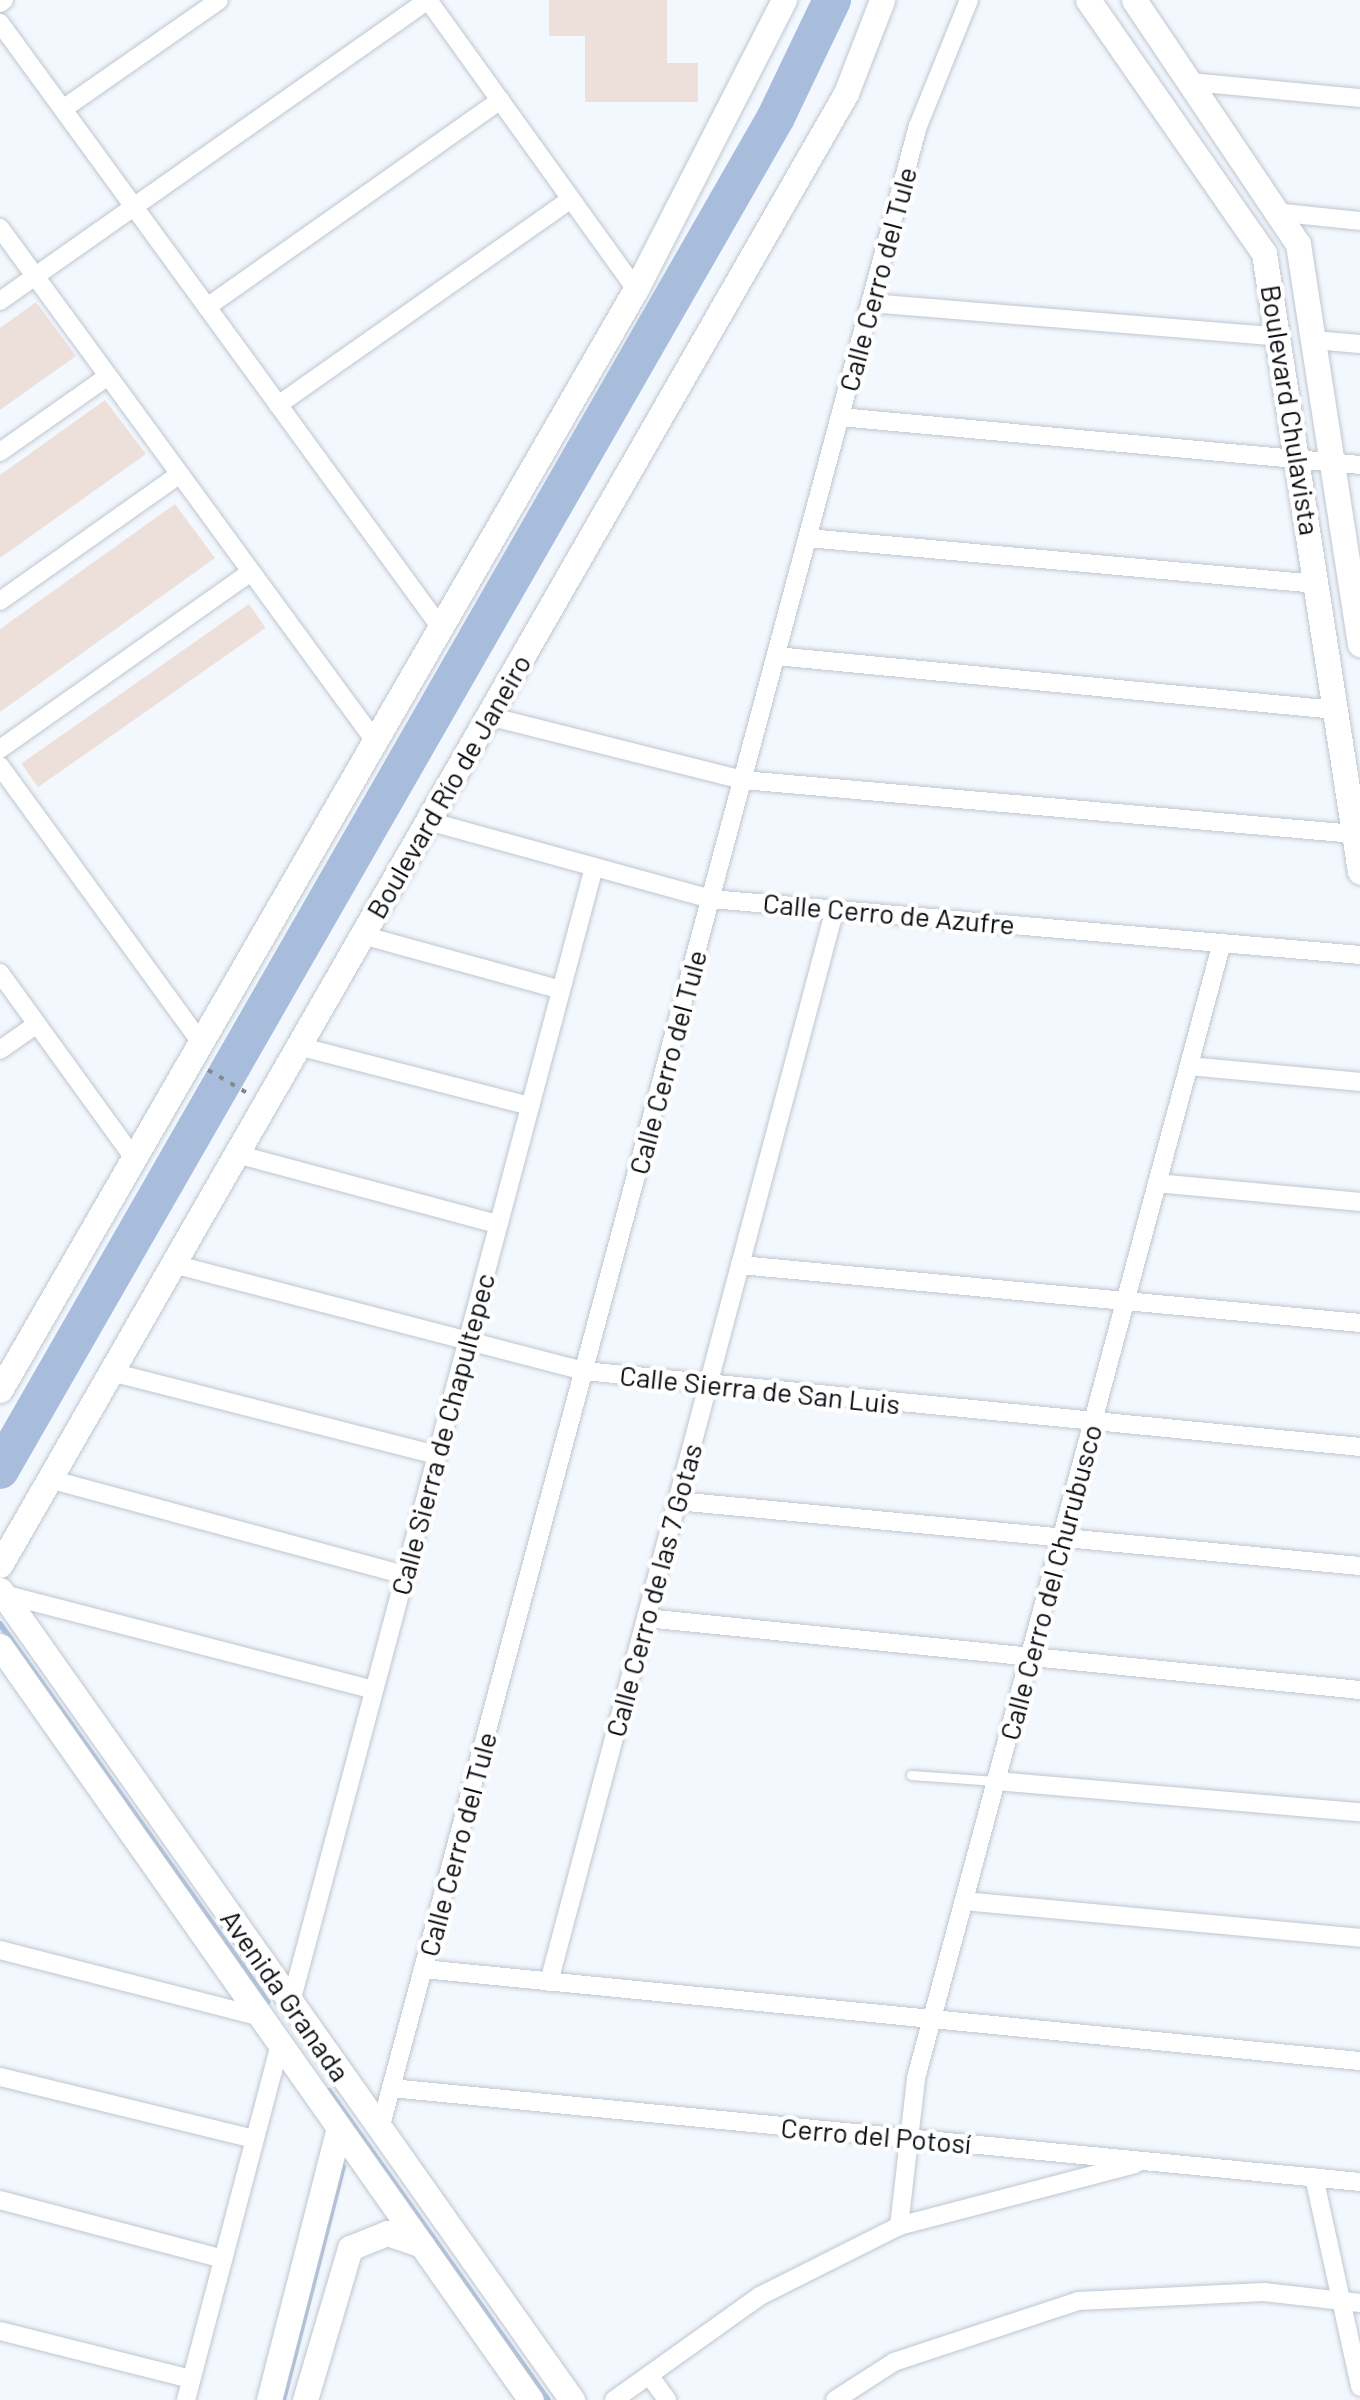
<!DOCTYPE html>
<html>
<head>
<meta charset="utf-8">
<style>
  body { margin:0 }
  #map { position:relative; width:1360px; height:2400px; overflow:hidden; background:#f3f8fe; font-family:Barlow,sans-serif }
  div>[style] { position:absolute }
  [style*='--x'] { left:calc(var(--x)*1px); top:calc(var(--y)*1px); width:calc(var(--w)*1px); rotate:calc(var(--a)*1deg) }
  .stream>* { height:6px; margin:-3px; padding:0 3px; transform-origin:3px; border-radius:3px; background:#a8bddc }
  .river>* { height:38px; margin:-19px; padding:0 19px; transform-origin:19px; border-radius:19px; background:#a8bddc }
  .building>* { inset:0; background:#ede0db; transform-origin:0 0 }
  .path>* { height:4px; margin-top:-2px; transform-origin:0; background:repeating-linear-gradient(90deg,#85898e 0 5px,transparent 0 13px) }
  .roads { filter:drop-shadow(0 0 2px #bfc6d0) drop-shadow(0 0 2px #bfc6d0) }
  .lane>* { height:9px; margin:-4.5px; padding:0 4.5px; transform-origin:4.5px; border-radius:4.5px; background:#fff }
  .street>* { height:18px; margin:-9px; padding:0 9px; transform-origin:9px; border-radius:9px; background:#fff }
  .secondary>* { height:25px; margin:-12.5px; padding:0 12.5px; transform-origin:12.5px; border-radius:12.5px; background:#fff }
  span { translate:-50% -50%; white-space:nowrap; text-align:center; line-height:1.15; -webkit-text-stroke:9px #fff; paint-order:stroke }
  .street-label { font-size:28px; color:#0a0c10 }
</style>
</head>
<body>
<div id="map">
  <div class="stream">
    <div style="--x:0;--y:1624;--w:463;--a:54.7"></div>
    <div style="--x:329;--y:2091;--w:379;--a:54.7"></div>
    <div style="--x:283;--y:2400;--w:241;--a:-75.6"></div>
  </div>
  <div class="river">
    <div style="--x:0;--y:1470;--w:1560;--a:-60.16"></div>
    <div style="--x:776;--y:117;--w:130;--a:-64.4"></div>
  </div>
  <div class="building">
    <div style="clip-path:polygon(549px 0,667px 0,667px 63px,698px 63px,698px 102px,585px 102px,585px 36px,549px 36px)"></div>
    <div style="clip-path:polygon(36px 302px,76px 356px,0 410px,0 328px)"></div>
    <div style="clip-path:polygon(105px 400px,146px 454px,0 558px,0 475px)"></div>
    <div style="clip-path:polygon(175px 504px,215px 558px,0 712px,0 629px)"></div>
    <div style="left:249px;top:604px;width:29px;height:278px;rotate:55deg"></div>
  </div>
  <div class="path">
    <div style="--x:208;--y:1070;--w:45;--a:30.5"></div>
  </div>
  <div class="roads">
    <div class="lane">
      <div style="--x:911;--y:1775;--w:85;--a:4"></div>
    </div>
    <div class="street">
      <div style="--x:0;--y:3;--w:5;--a:-37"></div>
      <div style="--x:0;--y:23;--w:749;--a:53.91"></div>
      <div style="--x:1191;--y:82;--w:170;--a:5.4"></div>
      <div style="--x:63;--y:109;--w:190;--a:-34.9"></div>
      <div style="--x:1283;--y:213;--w:77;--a:5.9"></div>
      <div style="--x:0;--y:228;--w:635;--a:53.83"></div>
      <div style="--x:0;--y:301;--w:523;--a:-35.12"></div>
      <div style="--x:428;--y:0;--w:356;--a:54.3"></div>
      <div style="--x:870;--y:303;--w:411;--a:4.7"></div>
      <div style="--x:207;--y:307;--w:359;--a:-35.2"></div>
      <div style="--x:1314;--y:340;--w:46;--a:5"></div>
      <div style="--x:278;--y:405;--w:358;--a:-35.1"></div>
      <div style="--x:840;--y:417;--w:522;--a:5.27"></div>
      <div style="--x:0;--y:452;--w:132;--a:-35.1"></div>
      <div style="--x:808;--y:538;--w:511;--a:5.16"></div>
      <div style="--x:0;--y:601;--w:220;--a:-35.2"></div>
      <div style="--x:776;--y:656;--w:563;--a:5.51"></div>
      <div style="--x:488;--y:716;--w:263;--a:14.1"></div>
      <div style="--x:743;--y:780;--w:613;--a:5.05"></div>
      <div style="--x:0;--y:749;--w:307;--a:-35.2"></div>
      <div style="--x:0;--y:766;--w:342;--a:54"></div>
      <div style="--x:428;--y:821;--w:294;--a:15.4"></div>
      <div style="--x:711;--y:899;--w:651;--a:4.93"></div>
      <div style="--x:362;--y:935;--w:206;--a:15.4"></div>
      <div style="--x:0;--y:973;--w:228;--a:54.1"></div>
      <div style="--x:298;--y:1046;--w:240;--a:14.5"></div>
      <div style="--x:0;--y:1050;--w:45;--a:-35.1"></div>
      <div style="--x:1189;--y:1066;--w:172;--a:5.3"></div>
      <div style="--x:236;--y:1154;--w:271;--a:15"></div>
      <div style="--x:1157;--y:1183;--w:204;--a:5.3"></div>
      <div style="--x:173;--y:1264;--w:425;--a:14.6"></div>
      <div style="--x:584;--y:1371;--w:780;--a:5.59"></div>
      <div style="--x:740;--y:1265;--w:623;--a:5.34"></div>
      <div style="--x:111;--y:1372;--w:336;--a:14.3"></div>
      <div style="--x:49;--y:1479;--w:369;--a:15.1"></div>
      <div style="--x:677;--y:1501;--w:686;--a:5.44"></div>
      <div style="--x:3;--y:1594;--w:383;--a:14.5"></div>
      <div style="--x:646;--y:1618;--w:718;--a:5.76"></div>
      <div style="--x:996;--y:1781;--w:365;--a:4.9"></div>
      <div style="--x:964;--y:1901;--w:398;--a:5.3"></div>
      <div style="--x:0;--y:1950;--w:269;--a:14.4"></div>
      <div style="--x:423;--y:1969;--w:942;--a:5.61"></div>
      <div style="--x:549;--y:1982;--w:1110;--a:-75.08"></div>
      <div style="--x:291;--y:2002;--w:1175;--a:-75.05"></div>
      <div style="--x:0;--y:2077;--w:262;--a:13.7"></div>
      <div style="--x:391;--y:2088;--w:974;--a:5.54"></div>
      <div style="--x:380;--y:2129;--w:2074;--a:-74.97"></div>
      <div style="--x:918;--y:126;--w:136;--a:-68"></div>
      <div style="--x:1314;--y:2177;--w:215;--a:77.6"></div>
      <div style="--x:0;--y:2200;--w:231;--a:14.8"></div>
      <div style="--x:899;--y:2226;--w:149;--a:-83.4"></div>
      <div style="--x:916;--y:2078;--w:1176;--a:-74.92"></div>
      <div style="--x:0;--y:2331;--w:197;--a:14.1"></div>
      <div style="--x:649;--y:2375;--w:31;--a:54"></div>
      <div style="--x:186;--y:2400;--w:368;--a:-75.2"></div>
      <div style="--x:614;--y:2400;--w:179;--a:-35.5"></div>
      <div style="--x:760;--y:2296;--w:156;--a:-26.7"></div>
      <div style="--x:899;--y:2226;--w:244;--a:-14.7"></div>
      <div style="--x:835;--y:2400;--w:70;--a:-32.8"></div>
      <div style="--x:894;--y:2362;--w:194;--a:-18.3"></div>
      <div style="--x:1078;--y:2301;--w:186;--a:-2.8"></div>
      <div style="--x:1264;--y:2292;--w:97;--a:6.5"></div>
    </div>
    <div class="secondary">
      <div style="--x:1088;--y:0;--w:308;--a:55.2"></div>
      <div style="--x:1264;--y:253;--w:626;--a:81.18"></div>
      <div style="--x:1134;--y:0;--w:294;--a:56.1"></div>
      <div style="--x:1298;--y:244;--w:405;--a:81.2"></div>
      <div style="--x:0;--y:1390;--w:1271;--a:-59.99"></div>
      <div style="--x:636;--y:289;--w:325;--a:-62.9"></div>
      <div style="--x:0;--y:1565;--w:1698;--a:-60.11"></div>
      <div style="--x:846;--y:93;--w:100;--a:-68.8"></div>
      <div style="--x:0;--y:1590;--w:992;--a:54.77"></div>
      <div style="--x:0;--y:1646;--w:922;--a:54.85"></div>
      <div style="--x:269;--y:2400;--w:281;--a:-75.6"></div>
      <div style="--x:305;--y:2400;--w:159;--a:-73.5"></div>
      <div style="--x:350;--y:2248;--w:40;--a:-22"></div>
      <div style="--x:387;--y:2233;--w:37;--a:19"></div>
    </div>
  </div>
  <div class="street-label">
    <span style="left:877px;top:279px;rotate:-75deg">Calle Cerro del Tule</span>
    <span style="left:1291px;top:410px;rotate:81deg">Boulevard Chulavista</span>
    <span style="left:448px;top:786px;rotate:-60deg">Boulevard Río de Janeiro</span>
    <span style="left:889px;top:913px;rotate:5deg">Calle Cerro de Azufre</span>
    <span style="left:667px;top:1062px;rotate:-75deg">Calle Cerro del Tule</span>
    <span style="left:760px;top:1389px;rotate:6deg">Calle Sierra de San Luis</span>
    <span style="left:442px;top:1434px;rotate:-75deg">Calle Sierra de Chapultepec</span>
    <span style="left:1050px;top:1582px;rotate:-75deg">Calle Cerro del Churubusco</span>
    <span style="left:653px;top:1590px;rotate:-75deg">Calle Cerro de las 7 Gotas</span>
    <span style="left:457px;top:1844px;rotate:-75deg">Calle Cerro del Tule</span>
    <span style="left:286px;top:1995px;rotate:55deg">Avenida Granada</span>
    <span style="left:876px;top:2135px;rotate:5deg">Cerro del Potosí</span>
  </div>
</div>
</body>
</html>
